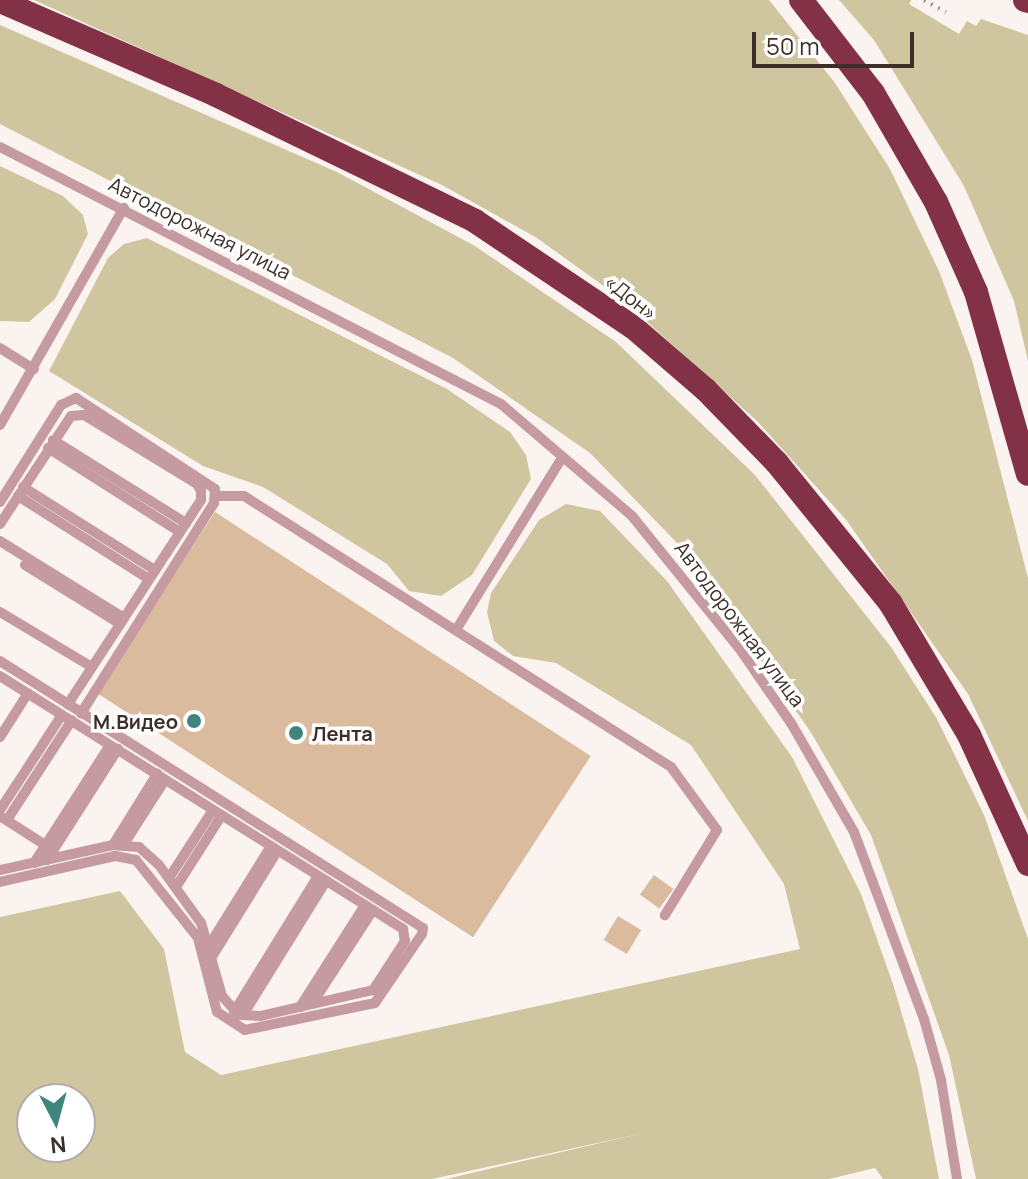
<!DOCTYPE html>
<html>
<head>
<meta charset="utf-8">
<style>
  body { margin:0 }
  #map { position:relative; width:1028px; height:1179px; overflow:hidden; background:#fbf3f0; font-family:Manrope,sans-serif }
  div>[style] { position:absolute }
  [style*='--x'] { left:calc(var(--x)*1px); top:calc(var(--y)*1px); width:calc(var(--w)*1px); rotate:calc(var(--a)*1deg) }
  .green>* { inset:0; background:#cfc69f }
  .building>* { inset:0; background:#dabb9d; transform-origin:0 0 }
  .path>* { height:4px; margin-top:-2px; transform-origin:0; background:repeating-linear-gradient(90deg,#998d89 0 2px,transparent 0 8px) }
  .lane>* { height:10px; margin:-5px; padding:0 5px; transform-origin:5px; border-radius:5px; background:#c59ba1 }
  .highway>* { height:24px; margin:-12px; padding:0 12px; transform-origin:12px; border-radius:12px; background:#833146 }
  .dots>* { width:22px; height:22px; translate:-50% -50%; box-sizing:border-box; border:4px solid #fff; border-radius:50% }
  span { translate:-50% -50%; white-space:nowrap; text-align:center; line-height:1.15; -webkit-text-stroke:7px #fff; paint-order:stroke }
  .street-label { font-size:20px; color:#3d2e29 }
  .poi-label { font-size:20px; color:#3d2e29; font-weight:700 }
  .right { translate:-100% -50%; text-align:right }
  .left { translate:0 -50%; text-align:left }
  .north { position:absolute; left:16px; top:1083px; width:80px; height:80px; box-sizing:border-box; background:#fff; border:2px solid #b1aba9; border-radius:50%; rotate:174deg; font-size:22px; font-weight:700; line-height:32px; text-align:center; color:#3d2e29 }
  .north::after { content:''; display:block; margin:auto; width:28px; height:36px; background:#3f857c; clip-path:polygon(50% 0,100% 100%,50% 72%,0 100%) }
  .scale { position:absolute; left:752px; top:32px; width:162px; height:36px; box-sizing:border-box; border:4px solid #3d2e29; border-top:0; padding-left:10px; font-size:24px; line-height:28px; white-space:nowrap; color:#3d2e29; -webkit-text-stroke:6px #fff; paint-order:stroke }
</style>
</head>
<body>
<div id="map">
  <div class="green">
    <div style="clip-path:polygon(34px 0,769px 0,835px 83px,890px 169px,939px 271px,972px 360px,1028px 578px,1028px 821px,968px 694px,847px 521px,758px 422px,623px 300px,537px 238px,442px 185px)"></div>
    <div style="clip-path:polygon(839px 0,911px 0,909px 4px,959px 34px,967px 21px,976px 26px,981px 19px,1028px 35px,1028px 361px,1014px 301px,964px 186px,874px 40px)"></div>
    <div style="clip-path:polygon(0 25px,337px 172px,475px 246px,616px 342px,755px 475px,891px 647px,937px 719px,984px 815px,1028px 939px,1028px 1179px,976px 1179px,949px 1055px,871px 835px,810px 731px,681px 547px,590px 453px,453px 358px,0 124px)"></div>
    <div style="clip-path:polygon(0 166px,63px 196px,83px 215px,88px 234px,55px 299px,29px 322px,0 321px)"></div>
    <div style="clip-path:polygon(147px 238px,447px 389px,510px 432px,526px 455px,531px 479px,472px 575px,441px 596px,409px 591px,387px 564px,263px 487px,203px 466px,49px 371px,108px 258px,124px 244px)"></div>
    <div style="clip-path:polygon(evenodd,566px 504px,600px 511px,667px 581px,792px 757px,861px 894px,893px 984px,918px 1069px,939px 1179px,883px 1179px,875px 1168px,829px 1179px,446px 1179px,643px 1133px,432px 1179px,0 1179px,0 917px,120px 891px,164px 949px,185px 1052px,221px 1075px,800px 949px,784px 884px,691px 745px,556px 663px,513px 656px,494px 641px,487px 612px,491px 593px,539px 520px,566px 504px,32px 1099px,80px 1099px,80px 1147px,32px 1147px,32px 1099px)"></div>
  </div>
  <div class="building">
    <div style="left:215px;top:512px;width:448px;height:216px;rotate:33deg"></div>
    <div style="left:654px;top:875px;width:24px;height:24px;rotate:36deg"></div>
    <div style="left:618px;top:916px;width:27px;height:28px;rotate:31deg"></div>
  </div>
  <div class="path">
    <div style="--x:924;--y:0;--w:25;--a:29"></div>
  </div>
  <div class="lane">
    <div style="--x:0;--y:147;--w:563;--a:27.16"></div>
    <div style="--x:501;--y:404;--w:172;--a:40.5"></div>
    <div style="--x:632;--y:516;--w:170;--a:51"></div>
    <div style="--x:739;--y:648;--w:91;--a:55.3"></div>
    <div style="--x:791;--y:723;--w:126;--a:60"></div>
    <div style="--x:854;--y:832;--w:200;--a:69.5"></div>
    <div style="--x:924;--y:1019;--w:63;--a:74.4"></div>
    <div style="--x:941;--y:1080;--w:100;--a:80.8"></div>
    <div style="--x:0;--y:348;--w:40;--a:32"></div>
    <div style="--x:0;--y:425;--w:250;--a:-60.3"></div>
    <div style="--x:53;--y:440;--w:157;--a:32"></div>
    <div style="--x:48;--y:448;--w:156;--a:32.5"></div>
    <div style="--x:23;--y:487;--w:156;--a:32.2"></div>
    <div style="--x:18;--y:496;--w:155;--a:32.4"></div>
    <div style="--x:216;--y:496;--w:28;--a:0"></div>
    <div style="--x:244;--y:496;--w:506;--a:32.4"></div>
    <div style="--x:671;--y:767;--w:78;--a:53.9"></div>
    <div style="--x:717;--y:830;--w:100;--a:121.5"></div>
    <div style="--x:0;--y:502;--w:115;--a:-57.8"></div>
    <div style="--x:61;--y:405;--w:17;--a:-25"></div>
    <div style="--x:76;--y:398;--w:166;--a:33.2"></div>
    <div style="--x:215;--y:489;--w:14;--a:94"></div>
    <div style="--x:214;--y:503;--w:249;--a:122.3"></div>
    <div style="--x:0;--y:524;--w:129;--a:-56.7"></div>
    <div style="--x:71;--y:416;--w:13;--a:-4"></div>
    <div style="--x:84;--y:415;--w:132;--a:31.4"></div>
    <div style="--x:197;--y:484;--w:8;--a:60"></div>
    <div style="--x:201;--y:491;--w:9;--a:90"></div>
    <div style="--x:201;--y:500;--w:244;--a:123.1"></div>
    <div style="--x:0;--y:541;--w:146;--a:31.8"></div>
    <div style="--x:25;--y:565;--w:112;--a:31.8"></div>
    <div style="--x:0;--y:612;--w:107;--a:30.9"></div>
    <div style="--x:456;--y:630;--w:201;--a:-58.4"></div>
    <div style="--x:0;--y:661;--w:500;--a:32.26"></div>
    <div style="--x:423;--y:928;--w:6;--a:99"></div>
    <div style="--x:422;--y:934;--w:83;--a:124.3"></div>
    <div style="--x:375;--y:1003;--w:133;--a:168.3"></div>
    <div style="--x:245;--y:1030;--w:33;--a:-147"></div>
    <div style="--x:217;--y:1012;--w:76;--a:-104.4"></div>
    <div style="--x:198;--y:938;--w:100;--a:-128.5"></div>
    <div style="--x:136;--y:860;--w:21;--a:-169"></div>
    <div style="--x:115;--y:856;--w:118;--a:167.3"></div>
    <div style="--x:0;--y:676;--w:476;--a:32.1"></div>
    <div style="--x:403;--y:929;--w:12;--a:81"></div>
    <div style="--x:405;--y:941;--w:59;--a:123.1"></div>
    <div style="--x:373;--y:990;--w:116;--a:167"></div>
    <div style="--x:260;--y:1016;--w:21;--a:-177"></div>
    <div style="--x:239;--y:1015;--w:25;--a:-132"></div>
    <div style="--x:222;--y:996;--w:76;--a:-106"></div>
    <div style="--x:201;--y:923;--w:72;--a:-125.9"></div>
    <div style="--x:159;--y:865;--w:27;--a:-138"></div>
    <div style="--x:139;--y:847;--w:26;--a:-176"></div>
    <div style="--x:113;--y:845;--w:116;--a:167.5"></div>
    <div style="--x:0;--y:737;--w:52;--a:-57.5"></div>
    <div style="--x:0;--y:810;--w:113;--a:-56.9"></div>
    <div style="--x:3;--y:818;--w:50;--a:32.7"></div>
    <div style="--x:7;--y:820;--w:119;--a:-57"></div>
    <div style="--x:124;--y:844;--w:76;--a:-57.4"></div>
    <div style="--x:113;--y:845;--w:84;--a:-58.2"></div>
    <div style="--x:47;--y:860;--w:132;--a:-57.4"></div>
    <div style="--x:34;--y:863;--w:140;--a:-57.2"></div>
    <div style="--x:169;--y:878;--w:81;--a:-57.1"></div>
    <div style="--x:176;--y:887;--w:85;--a:-57.4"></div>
    <div style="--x:210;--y:944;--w:115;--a:-58.1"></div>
    <div style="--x:213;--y:955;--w:123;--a:-58.2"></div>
    <div style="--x:312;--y:1004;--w:112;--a:-57"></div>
    <div style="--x:300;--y:1007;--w:121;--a:-57.5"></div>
    <div style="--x:234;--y:1012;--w:160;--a:-58.3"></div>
    <div style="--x:243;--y:1015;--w:158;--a:-58.2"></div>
  </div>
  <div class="highway">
    <div style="--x:801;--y:0;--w:118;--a:52.3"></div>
    <div style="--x:873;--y:93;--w:126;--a:60"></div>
    <div style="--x:936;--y:202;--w:98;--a:66"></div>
    <div style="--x:976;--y:292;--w:189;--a:74.1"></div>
    <div style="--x:1025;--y:0;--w:3;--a:18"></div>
    <div style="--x:0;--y:1;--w:236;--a:23.5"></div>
    <div style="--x:216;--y:95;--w:288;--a:25.9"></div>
    <div style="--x:475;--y:221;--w:190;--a:33.9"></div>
    <div style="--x:633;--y:327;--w:96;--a:40.8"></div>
    <div style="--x:706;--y:390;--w:102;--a:45.8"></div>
    <div style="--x:777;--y:463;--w:181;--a:51"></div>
    <div style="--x:891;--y:604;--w:152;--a:59.2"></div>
    <div style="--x:969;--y:735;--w:142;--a:65.4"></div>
  </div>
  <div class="dots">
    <div style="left:194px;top:721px;background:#3f857c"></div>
    <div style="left:296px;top:733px;background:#3f857c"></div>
  </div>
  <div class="street-label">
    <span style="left:200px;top:228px;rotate:27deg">Автодорожная улица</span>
    <span style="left:631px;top:297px;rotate:38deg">«Дон»</span>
    <span style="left:740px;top:624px;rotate:53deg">Автодорожная улица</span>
  </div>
  <div class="poi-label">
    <span class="right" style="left:178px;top:721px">М.Видео</span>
    <span class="left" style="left:312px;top:733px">Лента</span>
  </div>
  <div class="north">N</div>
  <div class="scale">50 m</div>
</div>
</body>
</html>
